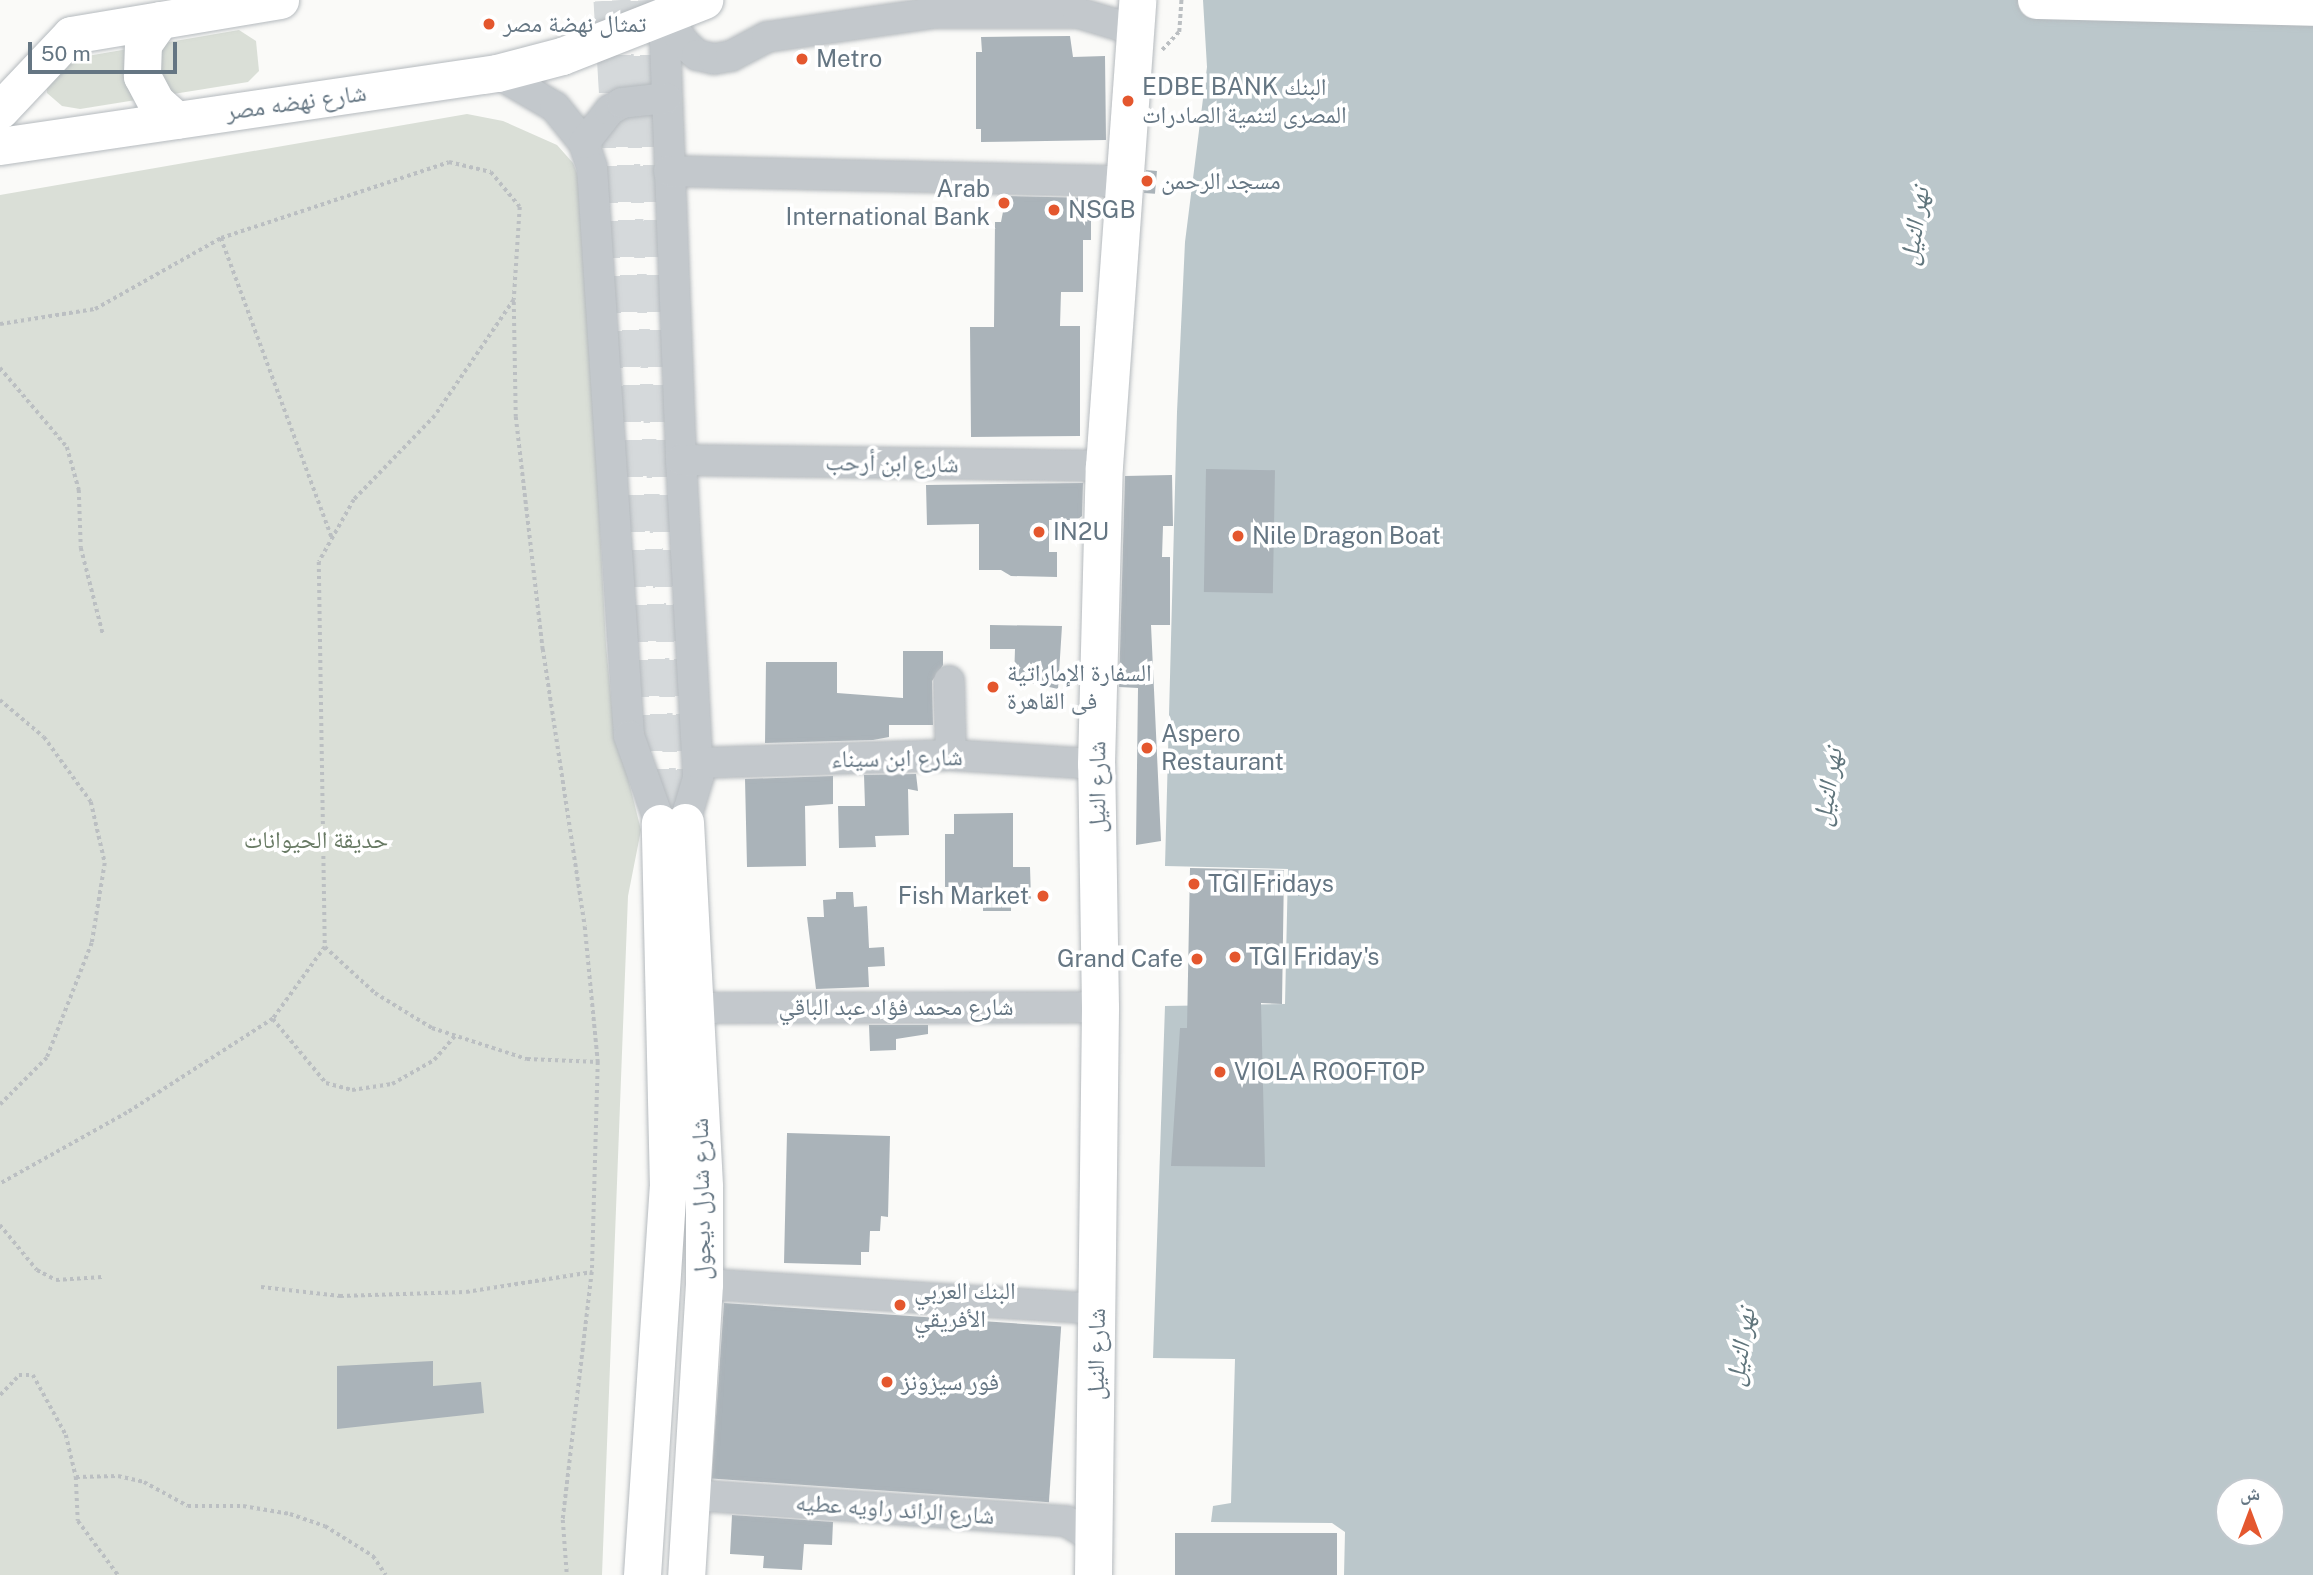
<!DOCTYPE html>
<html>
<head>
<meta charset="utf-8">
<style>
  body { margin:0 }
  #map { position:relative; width:2313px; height:1575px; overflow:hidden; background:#fafaf8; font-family:"Public Sans","Noto Naskh Arabic",sans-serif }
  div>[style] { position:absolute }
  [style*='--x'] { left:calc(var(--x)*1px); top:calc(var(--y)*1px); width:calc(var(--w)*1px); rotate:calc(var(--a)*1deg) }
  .green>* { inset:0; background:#dadfd7 }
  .water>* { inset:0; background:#bbc7cb }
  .building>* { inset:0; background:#aab3b9; transform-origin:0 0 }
  .major-tunnel>* { height:37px; margin-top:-18.5px; transform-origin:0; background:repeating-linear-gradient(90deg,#d5d9db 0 37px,transparent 0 55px) }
  .path>* { height:3.5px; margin-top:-1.75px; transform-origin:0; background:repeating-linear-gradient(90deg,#bbbfc2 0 3.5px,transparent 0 7px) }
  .roads { filter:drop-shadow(0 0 2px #b5babe) drop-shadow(0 0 2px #b5babe) }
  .minor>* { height:30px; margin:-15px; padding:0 15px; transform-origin:15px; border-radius:15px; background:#c3c8cc }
  .major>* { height:37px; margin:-18.5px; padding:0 18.5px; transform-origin:18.5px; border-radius:18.5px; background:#fff }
  .dots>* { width:19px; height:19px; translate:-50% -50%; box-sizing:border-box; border:4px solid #fff; border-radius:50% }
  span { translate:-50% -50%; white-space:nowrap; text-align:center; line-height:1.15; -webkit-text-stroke:7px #fff; paint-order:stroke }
  .poi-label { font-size:24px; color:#657683 }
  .left { translate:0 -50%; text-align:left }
  .right { translate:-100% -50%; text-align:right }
  .street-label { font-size:24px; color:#657683 }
  .park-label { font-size:24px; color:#687a64 }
  .water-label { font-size:26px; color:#60757c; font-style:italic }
  .north { position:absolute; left:2215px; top:1477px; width:70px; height:70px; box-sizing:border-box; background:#fff; border:2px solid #c1c8cd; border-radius:50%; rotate:0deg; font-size:19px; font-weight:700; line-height:28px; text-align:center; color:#657683 }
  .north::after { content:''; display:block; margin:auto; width:24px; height:32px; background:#e4572e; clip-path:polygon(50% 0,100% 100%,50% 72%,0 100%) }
  .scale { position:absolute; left:28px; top:42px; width:149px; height:32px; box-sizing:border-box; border:4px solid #657683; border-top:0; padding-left:9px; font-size:21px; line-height:24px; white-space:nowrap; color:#657683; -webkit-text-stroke:5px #fff; paint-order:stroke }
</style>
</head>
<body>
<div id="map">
  <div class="green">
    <div style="clip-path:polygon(239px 30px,256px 41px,259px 71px,248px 82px,80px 109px,62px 106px,47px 93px,45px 75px,58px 61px)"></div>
    <div style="clip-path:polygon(467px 114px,503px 121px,557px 145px,573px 163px,583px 189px,606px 645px,613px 718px,641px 830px,628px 896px,602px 1575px,0 1575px,0 195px)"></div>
  </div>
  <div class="water">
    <div style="clip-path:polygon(evenodd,1203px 0,2313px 0,2313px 1575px,1344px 1575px,1345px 1532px,1332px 1523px,1211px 1522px,1213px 1506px,1231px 1503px,1235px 1359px,1153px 1358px,1165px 1006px,1285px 1004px,1288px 869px,1165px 866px,1177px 412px,1185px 242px,1207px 67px,1203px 0,2229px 1491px,2271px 1491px,2271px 1533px,2229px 1533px,2229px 1491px)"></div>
  </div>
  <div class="building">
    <div style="clip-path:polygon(1070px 36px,1073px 57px,1105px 56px,1106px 140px,981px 142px,981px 129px,976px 129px,976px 52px,982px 52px,981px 37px)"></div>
    <div style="left:1146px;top:170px;width:11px;height:23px;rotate:5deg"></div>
    <div style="clip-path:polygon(1006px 196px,1091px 198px,1091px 240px,1083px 240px,1083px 292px,1061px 292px,1060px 326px,1080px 326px,1080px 436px,971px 437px,970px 327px,994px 327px,995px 222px,1001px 222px)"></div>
    <div style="left:1206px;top:469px;width:69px;height:123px;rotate:1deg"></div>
    <div style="clip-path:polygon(1172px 475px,1173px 526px,1163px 526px,1162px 557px,1170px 557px,1170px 625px,1151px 625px,1161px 841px,1136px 845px,1138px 688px,1119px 687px,1125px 476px)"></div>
    <div style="clip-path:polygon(1083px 483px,1082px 516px,1077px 520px,1049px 520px,1049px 552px,1057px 552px,1057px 577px,1011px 576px,1001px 570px,979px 570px,979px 524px,927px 525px,926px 485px)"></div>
    <div style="clip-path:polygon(990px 625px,1062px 626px,1058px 689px,1014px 679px,1015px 649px,990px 649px)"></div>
    <div style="clip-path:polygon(903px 651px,943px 651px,943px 665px,932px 681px,933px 725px,889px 725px,889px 737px,873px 740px,765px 743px,766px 662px,837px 662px,837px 693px,903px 698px)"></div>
    <div style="clip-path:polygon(916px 774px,918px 791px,908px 789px,909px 835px,875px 836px,876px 847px,839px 848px,838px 806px,865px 806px,864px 775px)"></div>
    <div style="clip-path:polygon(833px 776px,833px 804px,805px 806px,806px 866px,747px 867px,745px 779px)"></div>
    <div style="clip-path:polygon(1013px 813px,1013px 867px,1030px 867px,1031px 899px,1011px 900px,1011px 911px,983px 911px,983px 902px,976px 902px,976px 887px,945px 887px,945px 834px,954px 834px,954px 814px)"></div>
    <div style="clip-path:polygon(1190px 868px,1284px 870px,1282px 1004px,1261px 1003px,1265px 1167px,1171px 1166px,1180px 1028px,1187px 1028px)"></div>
    <div style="clip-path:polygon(836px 892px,853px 892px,854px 907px,867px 906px,869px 948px,884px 947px,885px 966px,868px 967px,869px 987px,816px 989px,807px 917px,824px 917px,823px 900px,836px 899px)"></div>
    <div style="clip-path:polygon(869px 1025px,928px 1025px,928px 1034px,896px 1039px,896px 1050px,870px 1051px)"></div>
    <div style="clip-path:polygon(787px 1133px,890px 1136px,888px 1217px,881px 1216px,880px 1231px,870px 1231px,869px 1252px,861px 1252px,861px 1265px,784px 1263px)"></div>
    <div style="left:724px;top:1303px;width:338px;height:176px;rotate:4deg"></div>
    <div style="clip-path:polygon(433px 1361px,433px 1386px,481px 1382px,484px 1413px,337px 1429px,337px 1366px)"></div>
    <div style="clip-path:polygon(732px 1515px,833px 1522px,832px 1545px,804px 1544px,802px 1570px,763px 1568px,764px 1556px,730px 1554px)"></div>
    <div style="left:1175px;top:1533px;width:162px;height:42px"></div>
  </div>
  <div class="major-tunnel">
    <div style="--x:612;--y:0;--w:817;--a:86.63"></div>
    <div style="--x:638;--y:0;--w:823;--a:86.73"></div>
  </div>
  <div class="path">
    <div style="--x:1162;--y:50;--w:25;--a:-47"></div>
    <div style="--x:1179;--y:32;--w:32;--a:-86"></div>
    <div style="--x:221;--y:238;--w:320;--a:69.7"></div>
    <div style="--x:514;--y:302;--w:115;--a:89"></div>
    <div style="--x:516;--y:417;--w:234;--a:83.4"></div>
    <div style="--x:543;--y:649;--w:281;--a:81.4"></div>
    <div style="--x:585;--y:927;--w:136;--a:84.5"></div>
    <div style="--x:598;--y:1062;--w:210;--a:91.6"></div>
    <div style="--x:592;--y:1272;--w:250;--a:96.7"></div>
    <div style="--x:563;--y:1520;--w:55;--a:85.8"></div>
    <div style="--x:0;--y:324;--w:96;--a:-9"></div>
    <div style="--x:95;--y:309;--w:145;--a:-29.4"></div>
    <div style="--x:221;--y:238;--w:240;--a:-18.4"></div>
    <div style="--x:449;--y:162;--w:43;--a:13.4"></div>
    <div style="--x:491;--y:172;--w:45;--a:50.4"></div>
    <div style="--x:520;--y:207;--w:93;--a:93.7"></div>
    <div style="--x:514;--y:300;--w:140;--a:124.3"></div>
    <div style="--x:435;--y:416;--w:117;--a:134"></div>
    <div style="--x:354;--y:500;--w:71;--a:119.4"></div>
    <div style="--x:319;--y:562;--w:385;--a:89.1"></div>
    <div style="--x:325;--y:947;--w:89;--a:125.8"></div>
    <div style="--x:273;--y:1019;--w:174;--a:147.2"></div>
    <div style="--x:127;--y:1113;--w:145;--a:150.8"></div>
    <div style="--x:0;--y:368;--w:104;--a:49.7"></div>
    <div style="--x:67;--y:447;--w:45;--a:74.4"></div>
    <div style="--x:79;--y:490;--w:58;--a:88"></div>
    <div style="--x:81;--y:548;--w:89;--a:75.7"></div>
    <div style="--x:0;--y:700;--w:57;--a:40.1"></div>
    <div style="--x:44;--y:737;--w:80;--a:54.1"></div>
    <div style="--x:91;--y:802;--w:63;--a:77.1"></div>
    <div style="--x:105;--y:863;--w:81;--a:99.2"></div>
    <div style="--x:92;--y:943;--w:123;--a:111.4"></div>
    <div style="--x:47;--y:1058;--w:66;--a:135"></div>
    <div style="--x:325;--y:947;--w:68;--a:42.6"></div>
    <div style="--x:375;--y:993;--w:67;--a:31.6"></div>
    <div style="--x:432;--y:1028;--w:100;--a:18.1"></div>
    <div style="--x:527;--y:1059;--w:71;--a:2.4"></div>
    <div style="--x:273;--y:1019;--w:83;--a:50.4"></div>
    <div style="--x:326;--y:1083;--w:27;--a:15"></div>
    <div style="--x:352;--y:1090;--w:40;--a:-8.5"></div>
    <div style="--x:392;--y:1084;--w:48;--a:-29.7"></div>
    <div style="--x:434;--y:1060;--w:32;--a:-49"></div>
    <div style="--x:0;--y:1225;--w:58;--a:50.6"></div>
    <div style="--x:37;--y:1270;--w:21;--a:28"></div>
    <div style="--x:56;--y:1280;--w:46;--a:-3.7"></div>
    <div style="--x:261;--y:1287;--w:80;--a:6.5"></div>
    <div style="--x:340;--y:1296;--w:126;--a:-1.8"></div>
    <div style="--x:466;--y:1292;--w:128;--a:-9"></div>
    <div style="--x:0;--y:1395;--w:28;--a:-46"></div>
    <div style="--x:19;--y:1375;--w:14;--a:0"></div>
    <div style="--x:33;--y:1375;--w:68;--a:61.2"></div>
    <div style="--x:66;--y:1435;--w:43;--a:76.6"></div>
    <div style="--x:76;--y:1477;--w:44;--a:87.4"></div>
    <div style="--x:78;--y:1521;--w:67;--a:53.5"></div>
    <div style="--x:76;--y:1477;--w:42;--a:-1.4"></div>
    <div style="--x:118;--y:1476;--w:27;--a:13"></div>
    <div style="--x:144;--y:1482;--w:50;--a:28.6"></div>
    <div style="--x:188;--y:1506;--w:55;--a:0"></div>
    <div style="--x:243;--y:1506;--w:48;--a:9.7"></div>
    <div style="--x:290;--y:1514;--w:37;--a:19"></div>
    <div style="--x:325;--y:1526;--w:57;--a:32"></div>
    <div style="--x:373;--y:1556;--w:23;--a:56"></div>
  </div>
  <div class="roads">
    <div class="minor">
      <div style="--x:664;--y:15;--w:445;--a:87.8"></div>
      <div style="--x:681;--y:460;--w:318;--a:86.9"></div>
      <div style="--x:698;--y:778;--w:46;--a:106.5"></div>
      <div style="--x:664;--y:15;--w:34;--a:54"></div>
      <div style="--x:684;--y:43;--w:18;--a:43"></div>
      <div style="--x:697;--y:55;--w:17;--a:13"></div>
      <div style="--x:714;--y:59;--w:17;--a:-10"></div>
      <div style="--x:731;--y:56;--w:41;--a:-27.8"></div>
      <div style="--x:767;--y:37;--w:169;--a:-8.2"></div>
      <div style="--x:934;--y:13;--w:144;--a:0"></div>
      <div style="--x:1078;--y:13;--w:59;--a:16.6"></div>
      <div style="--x:497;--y:73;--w:67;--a:30.4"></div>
      <div style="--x:555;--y:107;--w:46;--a:51.1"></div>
      <div style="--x:584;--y:143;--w:25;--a:72"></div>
      <div style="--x:592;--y:167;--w:570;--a:86.28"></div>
      <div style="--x:629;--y:736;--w:92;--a:70.4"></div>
      <div style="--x:584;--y:143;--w:42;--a:-51.8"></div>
      <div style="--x:610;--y:110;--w:14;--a:-30"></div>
      <div style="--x:622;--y:103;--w:44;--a:-6.5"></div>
      <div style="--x:669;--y:171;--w:454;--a:1.3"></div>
      <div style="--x:681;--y:460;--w:423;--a:0.8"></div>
      <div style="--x:949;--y:681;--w:74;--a:88.5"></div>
      <div style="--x:698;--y:763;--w:253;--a:-1.8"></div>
      <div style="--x:951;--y:755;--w:145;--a:3.6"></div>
      <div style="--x:693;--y:1008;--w:407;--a:-0.1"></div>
      <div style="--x:704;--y:1284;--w:394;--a:3.6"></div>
      <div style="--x:692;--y:1495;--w:375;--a:4"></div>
      <div style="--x:1066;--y:1521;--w:31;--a:31"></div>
    </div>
    <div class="major">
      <div style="--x:2036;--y:0;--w:277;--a:1.4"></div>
      <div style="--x:160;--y:20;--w:29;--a:125"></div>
      <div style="--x:143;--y:44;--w:32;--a:92"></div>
      <div style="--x:142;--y:76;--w:30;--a:62"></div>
      <div style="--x:156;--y:102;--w:27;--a:42"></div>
      <div style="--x:0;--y:110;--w:103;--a:-46.6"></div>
      <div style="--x:71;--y:35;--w:212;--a:-9.5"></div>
      <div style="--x:0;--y:146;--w:502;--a:-8.36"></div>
      <div style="--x:497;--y:73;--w:67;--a:-14.7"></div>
      <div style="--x:562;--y:56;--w:153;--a:-21.5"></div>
      <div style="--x:685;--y:822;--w:365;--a:87"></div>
      <div style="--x:704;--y:1187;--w:97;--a:90"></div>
      <div style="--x:704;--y:1284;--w:292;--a:93.5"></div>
      <div style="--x:642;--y:1575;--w:388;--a:-86.2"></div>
      <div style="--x:668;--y:1188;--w:365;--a:-91.3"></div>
      <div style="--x:1093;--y:1575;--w:568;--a:-89.29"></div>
      <div style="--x:1100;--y:1007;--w:243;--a:-90.9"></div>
      <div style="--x:1096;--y:764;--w:298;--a:-88.5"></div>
      <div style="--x:1104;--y:466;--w:467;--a:-85.9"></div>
    </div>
  </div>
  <div class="dots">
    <div style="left:489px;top:24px;background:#e4572e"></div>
    <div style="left:802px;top:59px;background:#e4572e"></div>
    <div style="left:1128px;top:101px;background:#e4572e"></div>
    <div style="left:1147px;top:181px;background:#e4572e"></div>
    <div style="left:1004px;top:203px;background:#e4572e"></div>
    <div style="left:1054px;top:210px;background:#e4572e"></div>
    <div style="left:1039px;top:532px;background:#e4572e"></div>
    <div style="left:1238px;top:536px;background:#e4572e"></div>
    <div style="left:993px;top:687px;background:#e4572e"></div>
    <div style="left:1147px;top:748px;background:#e4572e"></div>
    <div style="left:1194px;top:884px;background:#e4572e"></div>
    <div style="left:1043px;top:896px;background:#e4572e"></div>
    <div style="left:1235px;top:957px;background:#e4572e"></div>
    <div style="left:1197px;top:959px;background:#e4572e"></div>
    <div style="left:1220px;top:1072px;background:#e4572e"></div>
    <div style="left:900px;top:1305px;background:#e4572e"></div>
    <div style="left:887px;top:1382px;background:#e4572e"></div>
  </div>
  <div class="poi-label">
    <span class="left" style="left:503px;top:24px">تمثال نهضة مصر</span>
    <span class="left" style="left:816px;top:59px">Metro</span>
    <span class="left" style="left:1142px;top:101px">EDBE BANK البنك<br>المصرى لتنمية الصادرات</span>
    <span class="left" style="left:1161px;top:181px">مسجد الرحمن</span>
    <span class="right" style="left:990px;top:203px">Arab<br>International Bank</span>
    <span class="left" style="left:1068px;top:210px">NSGB</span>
    <span class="left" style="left:1053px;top:532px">IN2U</span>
    <span class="left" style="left:1252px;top:536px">Nile Dragon Boat</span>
    <span class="left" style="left:1007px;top:687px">السفارة الإماراتية<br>فى القاهرة</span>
    <span class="left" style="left:1161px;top:748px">Aspero<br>Restaurant</span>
    <span class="left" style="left:1208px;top:884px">TGI Fridays</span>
    <span class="right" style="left:1029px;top:896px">Fish Market</span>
    <span class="left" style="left:1249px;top:957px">TGI Friday's</span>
    <span class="right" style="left:1183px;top:959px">Grand Cafe</span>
    <span class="left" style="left:1234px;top:1072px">VIOLA ROOFTOP</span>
    <span class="left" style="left:914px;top:1305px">البنك العربي<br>الأفريقي</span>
    <span class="left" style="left:901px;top:1382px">فور سيزونز</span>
  </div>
  <div class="street-label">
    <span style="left:296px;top:102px;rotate:-8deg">شارع نهضه مصر</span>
    <span style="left:892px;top:463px;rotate:1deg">شارع ابن أرحب</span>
    <span style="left:897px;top:758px;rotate:-1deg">شارع ابن سيناء</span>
    <span style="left:1097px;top:787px;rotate:-90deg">شارع النيل</span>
    <span style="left:896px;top:1007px">شارع محمد فؤاد عبد الباقي</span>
    <span style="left:701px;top:1199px;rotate:-91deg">شارع شارل ديجول</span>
    <span style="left:1096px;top:1354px;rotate:-89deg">شارع النيل</span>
    <span style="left:895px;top:1509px;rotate:4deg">شارع الرائد راويه عطيه</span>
  </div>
  <div class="park-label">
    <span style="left:316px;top:840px">حديقة الحيوانات</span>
  </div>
  <div class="water-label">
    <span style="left:1914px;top:226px;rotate:-81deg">نهر النيل</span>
    <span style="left:1827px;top:787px;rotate:-81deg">نهر النيل</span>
    <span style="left:1740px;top:1347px;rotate:-81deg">نهر النيل</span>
  </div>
  <div class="north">ش</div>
  <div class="scale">50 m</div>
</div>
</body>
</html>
